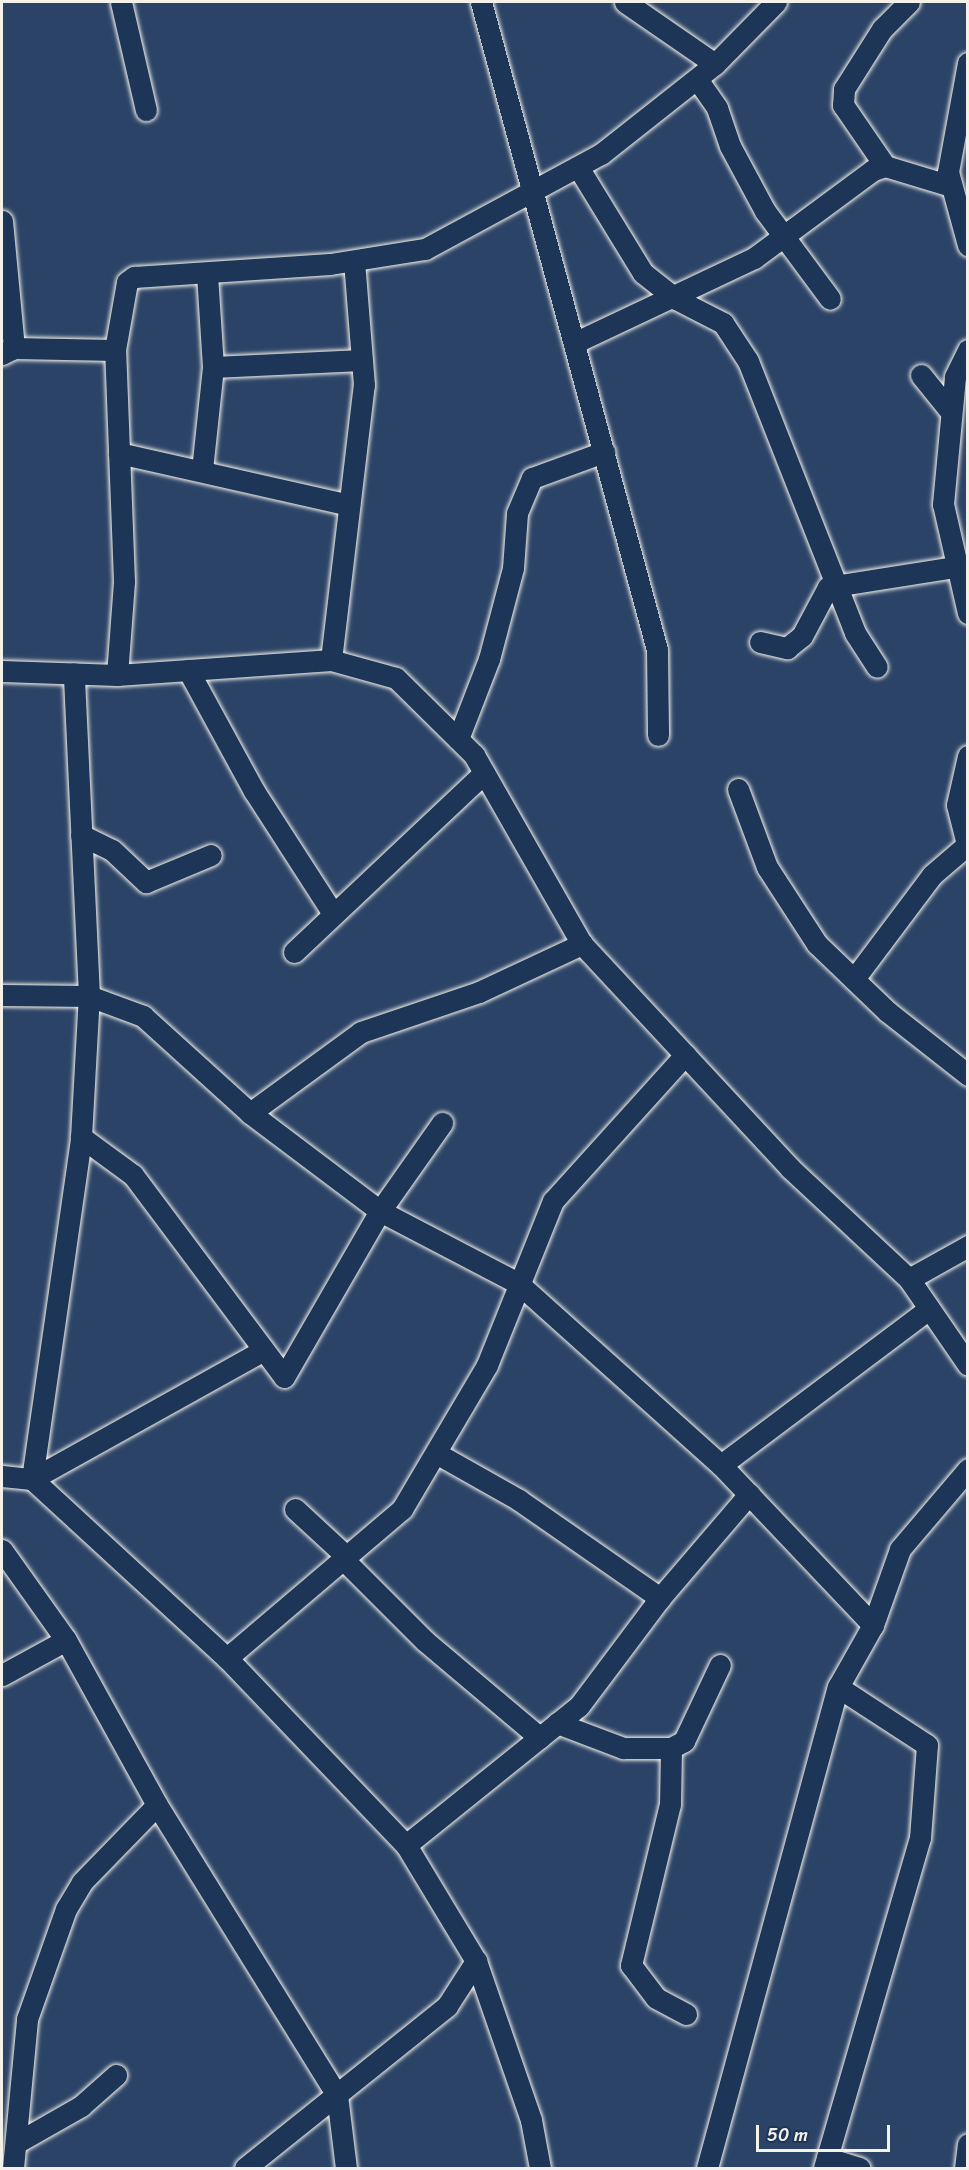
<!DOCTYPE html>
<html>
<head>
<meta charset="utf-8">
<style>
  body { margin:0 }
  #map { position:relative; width:969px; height:2170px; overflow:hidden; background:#2b4367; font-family:Sriracha,sans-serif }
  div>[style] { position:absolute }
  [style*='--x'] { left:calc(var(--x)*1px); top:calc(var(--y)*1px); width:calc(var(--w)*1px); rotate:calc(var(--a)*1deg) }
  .roads { filter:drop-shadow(0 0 2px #f4f1e8) drop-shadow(0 0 2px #f4f1e8) }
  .minor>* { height:21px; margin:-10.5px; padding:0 10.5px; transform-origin:10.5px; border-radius:10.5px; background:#1d3557 }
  span { translate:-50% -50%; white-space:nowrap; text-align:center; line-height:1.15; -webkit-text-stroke:4.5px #1d3557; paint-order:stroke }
  .frame { position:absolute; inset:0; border:3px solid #f4f1e8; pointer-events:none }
  .scale { position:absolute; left:756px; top:2125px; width:134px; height:27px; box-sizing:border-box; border:3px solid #f4f1e8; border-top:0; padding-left:8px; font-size:18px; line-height:21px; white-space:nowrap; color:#f4f1e8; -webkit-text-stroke:4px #1d3557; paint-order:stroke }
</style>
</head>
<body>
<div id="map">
  <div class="roads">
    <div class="minor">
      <div style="--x:121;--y:2;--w:111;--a:77"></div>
      <div style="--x:481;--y:2;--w:671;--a:74.8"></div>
      <div style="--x:657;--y:650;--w:85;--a:89.3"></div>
      <div style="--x:625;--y:2;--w:109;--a:34.6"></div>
      <div style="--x:968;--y:63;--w:111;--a:100.4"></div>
      <div style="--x:948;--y:172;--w:76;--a:74.7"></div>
      <div style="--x:697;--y:79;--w:35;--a:55"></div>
      <div style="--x:717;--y:108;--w:40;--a:71.1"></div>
      <div style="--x:730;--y:146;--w:74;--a:61.7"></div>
      <div style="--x:765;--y:211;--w:109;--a:53.5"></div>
      <div style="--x:885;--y:166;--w:74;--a:-124.5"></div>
      <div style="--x:843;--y:105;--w:16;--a:-86"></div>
      <div style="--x:844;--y:89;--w:71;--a:-57.7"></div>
      <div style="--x:882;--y:29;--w:38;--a:-45"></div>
      <div style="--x:578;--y:167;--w:124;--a:58.5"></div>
      <div style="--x:643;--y:273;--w:42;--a:38.2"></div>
      <div style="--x:676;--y:299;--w:53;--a:27.1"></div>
      <div style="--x:723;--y:323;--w:45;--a:56.7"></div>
      <div style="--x:748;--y:361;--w:292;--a:68.5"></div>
      <div style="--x:855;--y:633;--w:40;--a:57.1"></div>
      <div style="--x:2;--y:221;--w:128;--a:84.6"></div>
      <div style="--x:574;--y:343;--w:199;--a:-25.3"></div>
      <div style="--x:754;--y:258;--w:148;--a:-36.5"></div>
      <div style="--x:873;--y:170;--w:13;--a:-18"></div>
      <div style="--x:885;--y:166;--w:69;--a:16.9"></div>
      <div style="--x:968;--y:350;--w:30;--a:116"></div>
      <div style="--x:955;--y:377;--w:128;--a:95.4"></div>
      <div style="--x:943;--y:504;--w:112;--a:77.1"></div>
      <div style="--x:2;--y:354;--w:13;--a:-27"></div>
      <div style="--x:14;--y:348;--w:101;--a:1.1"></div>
      <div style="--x:213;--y:367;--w:149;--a:-2.7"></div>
      <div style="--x:921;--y:375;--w:46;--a:51.1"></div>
      <div style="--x:119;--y:453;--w:236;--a:12.7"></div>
      <div style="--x:202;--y:470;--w:104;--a:-83.9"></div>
      <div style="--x:213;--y:367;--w:94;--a:-93.7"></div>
      <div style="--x:760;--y:642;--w:28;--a:13"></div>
      <div style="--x:787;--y:648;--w:19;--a:-39"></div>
      <div style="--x:802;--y:636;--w:55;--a:-62"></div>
      <div style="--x:828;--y:587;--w:128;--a:-9"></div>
      <div style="--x:331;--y:660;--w:277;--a:-83.2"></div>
      <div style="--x:364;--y:385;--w:124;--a:-94.6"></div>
      <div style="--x:188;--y:670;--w:138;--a:61.4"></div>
      <div style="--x:254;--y:791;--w:144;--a:57.2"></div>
      <div style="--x:2;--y:671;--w:115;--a:2"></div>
      <div style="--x:117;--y:675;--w:215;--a:-4"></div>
      <div style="--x:331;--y:660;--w:67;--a:15.5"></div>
      <div style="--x:396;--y:678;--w:110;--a:44.6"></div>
      <div style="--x:474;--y:755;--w:218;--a:60.3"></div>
      <div style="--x:582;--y:944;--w:306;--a:47.1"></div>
      <div style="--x:790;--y:1168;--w:163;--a:43"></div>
      <div style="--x:909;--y:1279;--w:104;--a:55.5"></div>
      <div style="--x:117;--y:675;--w:94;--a:-85.7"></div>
      <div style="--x:124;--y:581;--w:231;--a:-92.2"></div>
      <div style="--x:115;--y:350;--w:69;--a:-80"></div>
      <div style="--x:127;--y:282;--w:9;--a:-36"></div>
      <div style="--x:134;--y:277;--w:196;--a:-3.8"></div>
      <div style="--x:330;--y:264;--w:96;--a:-9"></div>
      <div style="--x:425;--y:249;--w:200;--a:-28.4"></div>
      <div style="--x:601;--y:154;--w:145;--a:-38.3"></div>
      <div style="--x:715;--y:64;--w:87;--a:-45.5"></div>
      <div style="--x:458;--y:739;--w:86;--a:-68.8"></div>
      <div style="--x:489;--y:659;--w:94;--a:-75.2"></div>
      <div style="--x:513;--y:568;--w:55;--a:-85.8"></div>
      <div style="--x:517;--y:513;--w:38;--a:-67"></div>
      <div style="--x:532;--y:478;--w:77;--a:-19.9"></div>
      <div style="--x:968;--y:756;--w:50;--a:102.7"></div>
      <div style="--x:957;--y:805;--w:44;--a:75.7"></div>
      <div style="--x:738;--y:789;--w:83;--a:69.6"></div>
      <div style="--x:767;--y:867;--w:92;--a:57"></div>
      <div style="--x:817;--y:944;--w:98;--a:43.8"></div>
      <div style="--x:888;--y:1012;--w:102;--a:38.2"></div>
      <div style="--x:81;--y:835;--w:34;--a:26"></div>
      <div style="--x:112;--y:850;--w:47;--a:43.3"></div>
      <div style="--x:146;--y:882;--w:70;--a:-22.6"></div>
      <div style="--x:294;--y:952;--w:261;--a:-43.3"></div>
      <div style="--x:854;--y:979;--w:130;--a:-53.1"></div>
      <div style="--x:932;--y:875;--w:46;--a:-40.6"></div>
      <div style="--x:2;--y:995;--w:87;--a:0.7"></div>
      <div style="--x:89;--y:996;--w:58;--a:20.3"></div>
      <div style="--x:143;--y:1016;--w:144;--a:42.2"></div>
      <div style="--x:250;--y:1113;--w:163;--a:37"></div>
      <div style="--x:380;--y:1211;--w:156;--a:27.6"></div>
      <div style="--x:518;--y:1283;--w:273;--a:41.9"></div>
      <div style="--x:721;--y:1465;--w:221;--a:46.5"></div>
      <div style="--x:250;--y:1113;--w:137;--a:-36.1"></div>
      <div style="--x:361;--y:1032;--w:125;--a:-18.7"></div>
      <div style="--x:479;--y:992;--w:114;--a:-25"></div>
      <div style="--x:81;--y:1137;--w:64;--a:36.2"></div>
      <div style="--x:133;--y:1175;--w:252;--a:53.2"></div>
      <div style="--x:284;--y:1377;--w:192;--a:-60"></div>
      <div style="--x:380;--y:1211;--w:108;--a:-54.8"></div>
      <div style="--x:909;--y:1279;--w:68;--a:-29.2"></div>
      <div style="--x:436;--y:1453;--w:95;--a:29.5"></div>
      <div style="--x:519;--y:1500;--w:172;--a:34.8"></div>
      <div style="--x:721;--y:1465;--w:260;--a:-36.9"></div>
      <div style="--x:2;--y:1476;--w:30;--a:6"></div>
      <div style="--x:32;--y:1479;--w:265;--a:42.6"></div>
      <div style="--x:227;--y:1658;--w:259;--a:46.3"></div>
      <div style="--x:406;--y:1845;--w:135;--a:58.9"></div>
      <div style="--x:476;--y:1961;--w:168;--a:70.9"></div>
      <div style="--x:531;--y:2120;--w:49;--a:79.4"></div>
      <div style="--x:32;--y:1479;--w:345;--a:-81.8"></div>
      <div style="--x:81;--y:1137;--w:141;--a:-86.8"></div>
      <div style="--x:89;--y:996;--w:323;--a:-92.7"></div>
      <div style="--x:32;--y:1479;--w:265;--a:-29.1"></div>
      <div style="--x:295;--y:1509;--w:71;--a:42.7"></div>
      <div style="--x:2;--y:1550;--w:110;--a:54.6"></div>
      <div style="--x:66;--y:1640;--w:188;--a:61.1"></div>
      <div style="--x:157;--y:1805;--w:341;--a:58.2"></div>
      <div style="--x:337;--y:2095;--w:74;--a:83"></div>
      <div style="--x:343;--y:1559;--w:116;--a:45"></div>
      <div style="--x:425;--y:1641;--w:150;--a:40.1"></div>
      <div style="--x:227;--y:1658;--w:230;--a:-40.4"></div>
      <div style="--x:402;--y:1509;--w:167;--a:-59.4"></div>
      <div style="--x:487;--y:1365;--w:177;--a:-68.1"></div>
      <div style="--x:553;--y:1201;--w:197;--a:-47.9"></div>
      <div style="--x:2;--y:1675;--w:73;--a:-28.7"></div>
      <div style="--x:557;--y:1723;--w:71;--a:20.7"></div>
      <div style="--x:623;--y:1748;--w:48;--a:0"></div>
      <div style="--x:671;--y:1748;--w:15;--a:-28"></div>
      <div style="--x:684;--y:1741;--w:84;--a:-64.7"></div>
      <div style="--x:671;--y:1748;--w:56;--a:91"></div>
      <div style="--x:670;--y:1804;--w:166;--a:103.6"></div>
      <div style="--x:631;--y:1965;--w:41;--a:52.9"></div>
      <div style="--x:656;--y:1998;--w:34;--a:28"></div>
      <div style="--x:406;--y:1845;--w:222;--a:-38.8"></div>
      <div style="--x:579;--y:1706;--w:135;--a:-53.1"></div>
      <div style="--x:660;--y:1598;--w:137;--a:-49.4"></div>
      <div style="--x:18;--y:2142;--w:73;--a:-29.7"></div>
      <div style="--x:81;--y:2106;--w:47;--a:-41.5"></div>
      <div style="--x:827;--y:2158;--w:34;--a:17"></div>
      <div style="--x:13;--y:2168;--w:150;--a:-84.6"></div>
      <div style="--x:27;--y:2019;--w:117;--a:-70.5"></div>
      <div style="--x:66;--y:1909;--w:31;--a:-59"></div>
      <div style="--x:82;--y:1882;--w:107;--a:-45.8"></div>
      <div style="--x:245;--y:2168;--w:259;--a:-38.7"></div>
      <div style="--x:447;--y:2006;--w:54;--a:-57.2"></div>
      <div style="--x:707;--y:2168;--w:499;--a:-74.8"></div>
      <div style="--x:838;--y:1687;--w:71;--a:-60.6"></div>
      <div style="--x:873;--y:1625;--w:81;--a:-70.4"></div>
      <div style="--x:900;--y:1549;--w:105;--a:-49.6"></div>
      <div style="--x:824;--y:2168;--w:344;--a:-73.8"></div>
      <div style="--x:920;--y:1838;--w:93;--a:-85.7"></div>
      <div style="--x:927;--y:1745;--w:106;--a:-146.9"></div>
      <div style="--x:965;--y:2168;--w:24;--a:-83"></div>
    </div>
  </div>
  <div class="frame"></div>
  <div class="scale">50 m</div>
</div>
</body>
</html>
